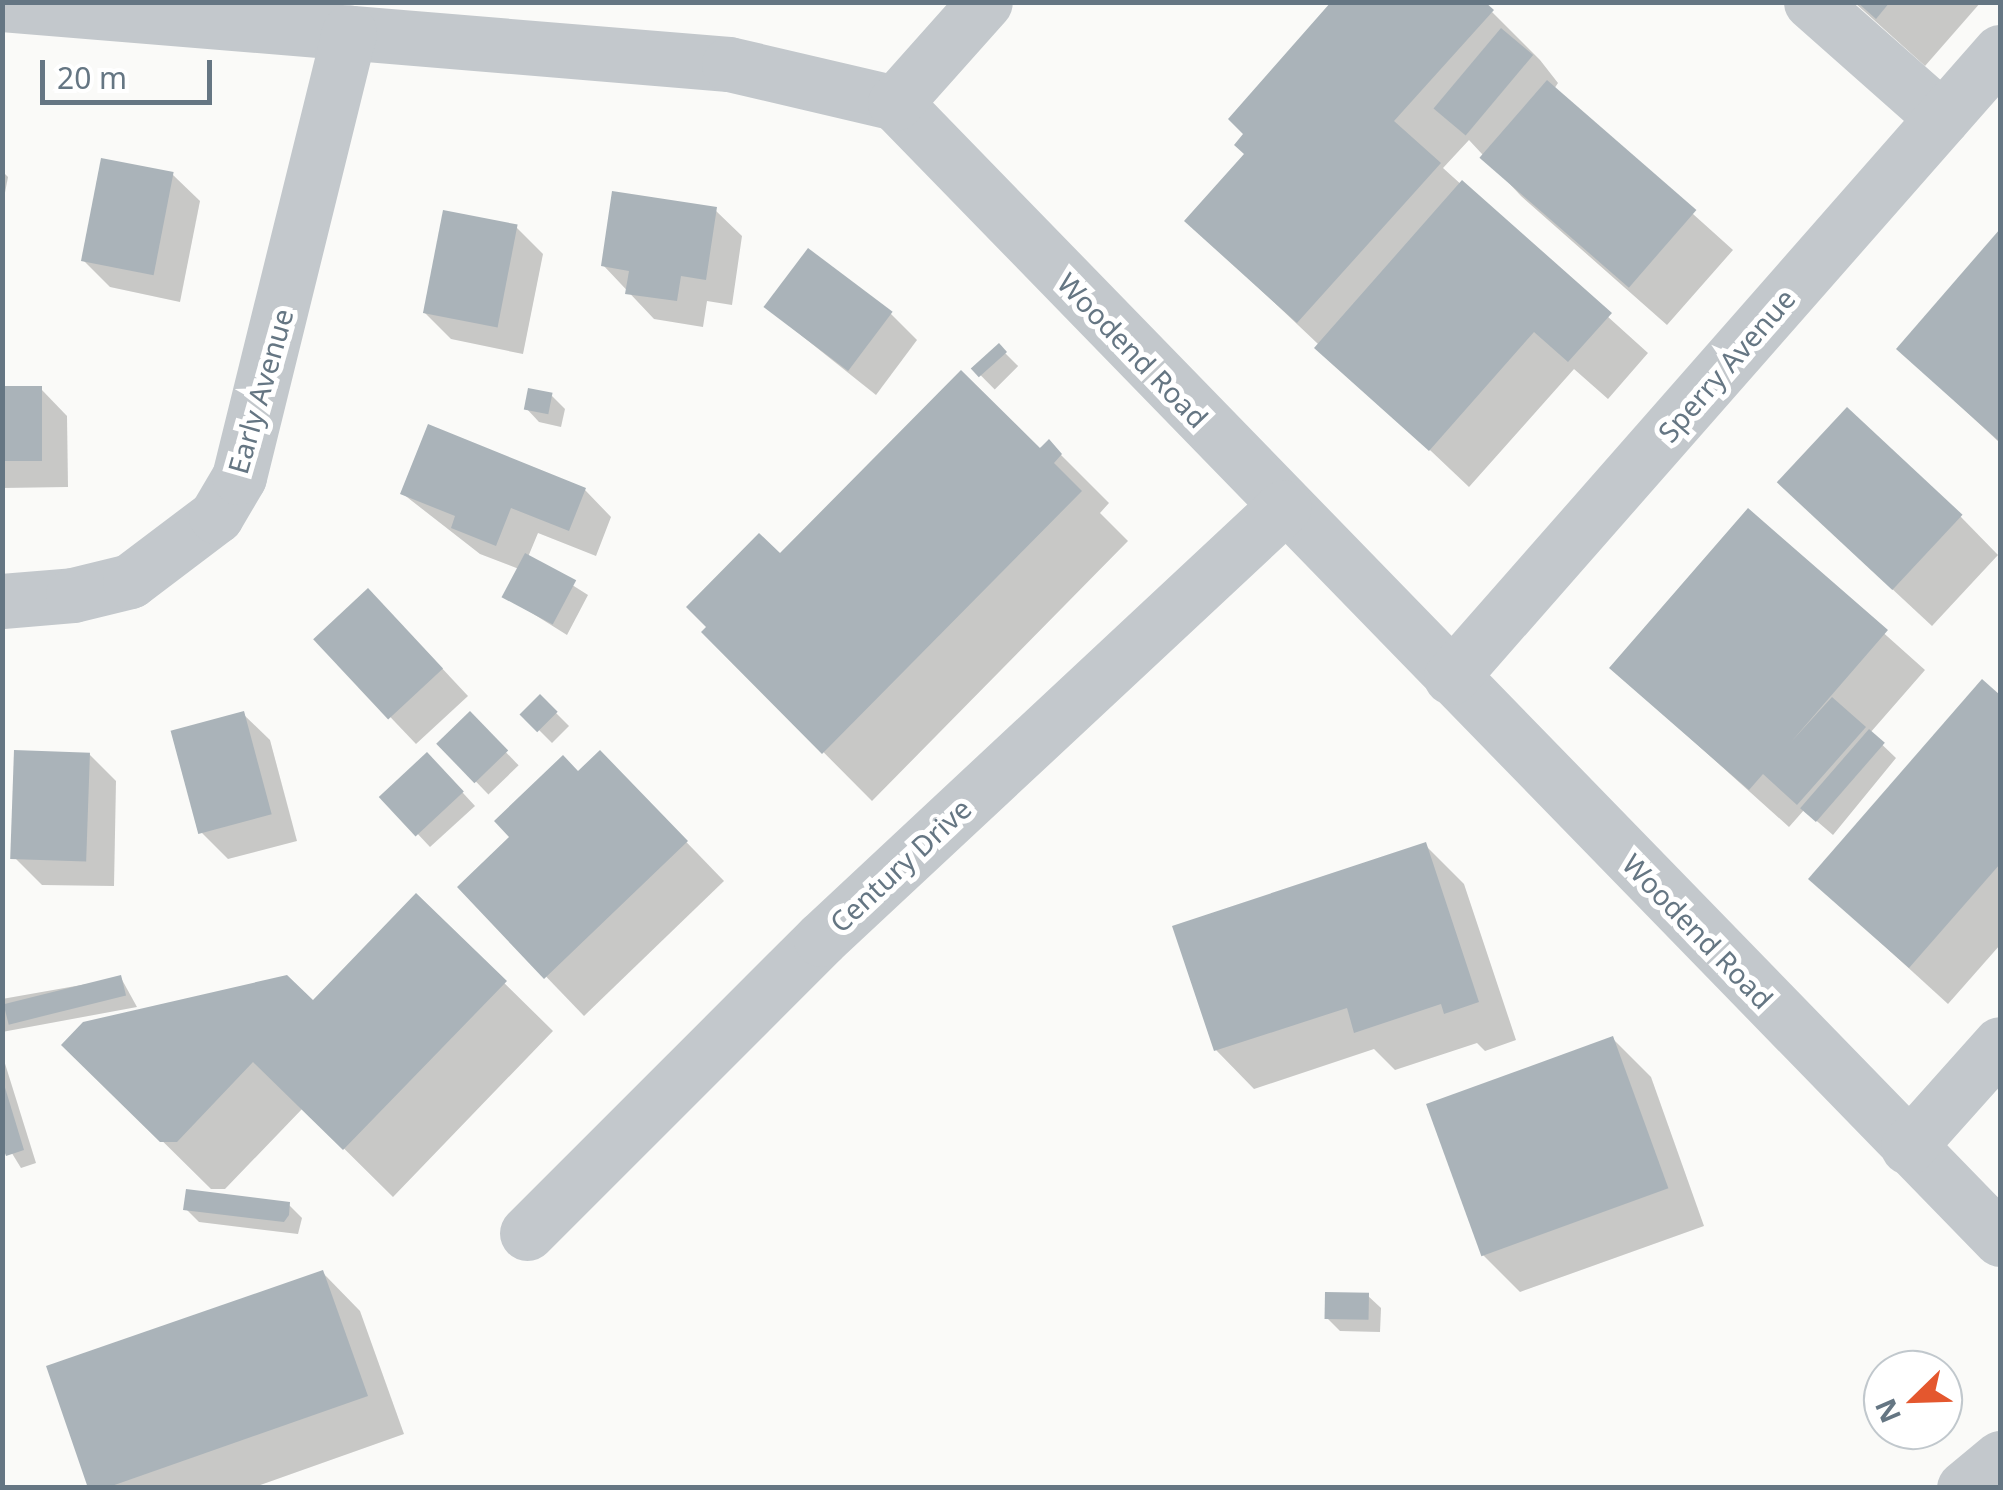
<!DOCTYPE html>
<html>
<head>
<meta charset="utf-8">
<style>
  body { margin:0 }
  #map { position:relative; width:2003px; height:1490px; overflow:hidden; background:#fafaf8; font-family:"Noto Sans",sans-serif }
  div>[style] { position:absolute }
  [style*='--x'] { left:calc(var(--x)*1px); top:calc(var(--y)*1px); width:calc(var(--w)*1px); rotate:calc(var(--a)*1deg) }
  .shadow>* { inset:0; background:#0003; transform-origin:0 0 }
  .building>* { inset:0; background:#aab3b9; transform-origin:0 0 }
  .minor>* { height:55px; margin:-27.5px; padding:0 27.5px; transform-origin:27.5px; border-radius:27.5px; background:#c3c8cc }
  span { translate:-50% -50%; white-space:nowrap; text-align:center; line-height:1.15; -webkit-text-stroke:10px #fff; paint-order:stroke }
  .street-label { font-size:28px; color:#657683 }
  .frame { position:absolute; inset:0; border:5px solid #657683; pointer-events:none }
  .north { position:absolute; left:1863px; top:1350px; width:100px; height:100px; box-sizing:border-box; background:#fff; border:2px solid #c1c8cd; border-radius:50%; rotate:247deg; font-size:28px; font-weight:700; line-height:40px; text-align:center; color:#657683 }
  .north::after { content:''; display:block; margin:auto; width:35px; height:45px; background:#e4572e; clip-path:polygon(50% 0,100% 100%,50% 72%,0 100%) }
  .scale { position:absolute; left:40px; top:60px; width:172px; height:45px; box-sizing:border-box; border:5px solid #657683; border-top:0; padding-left:12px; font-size:30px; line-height:35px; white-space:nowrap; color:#657683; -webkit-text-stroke:8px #fff; paint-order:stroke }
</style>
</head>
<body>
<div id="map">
  <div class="shadow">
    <div style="clip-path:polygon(1854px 2px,1981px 2px,1925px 66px)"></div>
    <div style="clip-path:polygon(1492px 12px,1540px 60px,1558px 83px,1554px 89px,1733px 250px,1667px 325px,1521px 196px,1469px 140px,1443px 168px,1648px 353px,1608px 399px,1574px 369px,1469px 487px,1188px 221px)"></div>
    <div style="clip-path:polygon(2px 171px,8px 177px,2px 208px)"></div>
    <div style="clip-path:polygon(173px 175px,200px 201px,180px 302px,110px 287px,83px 260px)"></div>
    <div style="clip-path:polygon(715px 210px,742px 236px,732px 305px,707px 301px,703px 327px,654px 319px,603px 265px)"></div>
    <div style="clip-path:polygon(516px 227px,543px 254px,523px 354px,451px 339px,425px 313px)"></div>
    <div style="clip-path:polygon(2000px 233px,2000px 443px,1899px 349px)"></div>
    <div style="clip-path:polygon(767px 308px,891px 314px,917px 340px,876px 395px)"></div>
    <div style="left:999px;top:347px;width:27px;height:33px;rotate:45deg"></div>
    <div style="clip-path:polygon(2px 389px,41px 389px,67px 416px,68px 487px,2px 488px)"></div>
    <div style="clip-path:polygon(552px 396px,565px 409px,561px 427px,539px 422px,526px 408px)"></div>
    <div style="clip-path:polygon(1049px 443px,1109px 503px,1100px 513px,1128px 541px,872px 801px,704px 632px)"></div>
    <div style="clip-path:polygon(585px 490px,611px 517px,596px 556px,538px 533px,528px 557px,588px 595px,567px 635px,505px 596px,519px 569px,480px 554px,403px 494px)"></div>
    <div style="clip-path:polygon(1748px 512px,1925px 670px,1870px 733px,1896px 758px,1833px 835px,1804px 810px,1789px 827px,1612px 668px)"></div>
    <div style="clip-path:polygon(1960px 516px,1998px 555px,1932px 626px,1818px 520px)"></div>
    <div style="clip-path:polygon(395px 618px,468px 696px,416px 744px,316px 639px)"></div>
    <div style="clip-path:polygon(1983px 683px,2000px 699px,2000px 945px,1948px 1004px,1811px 879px)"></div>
    <div style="left:540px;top:697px;width:41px;height:24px;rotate:45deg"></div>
    <div style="clip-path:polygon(243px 714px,270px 740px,297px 841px,228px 859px,202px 833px)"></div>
    <div style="left:470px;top:715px;width:70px;height:42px;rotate:46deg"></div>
    <div style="clip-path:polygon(89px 754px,116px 781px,114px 886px,42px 885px,15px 858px)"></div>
    <div style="clip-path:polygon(440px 768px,475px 806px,430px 847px,383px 797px)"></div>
    <div style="clip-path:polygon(578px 774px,638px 792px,724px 881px,584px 1016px,460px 887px)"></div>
    <div style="clip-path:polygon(1425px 845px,1464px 884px,1516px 1040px,1485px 1051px,1477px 1043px,1395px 1070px,1374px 1049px,1254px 1089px,1216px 1050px)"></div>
    <div style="clip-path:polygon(416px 896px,553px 1031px,393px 1197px,303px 1108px,225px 1189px,211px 1189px,65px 1045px,313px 1004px)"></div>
    <div style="clip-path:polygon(121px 978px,137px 1007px,2px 1032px,2px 999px)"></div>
    <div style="clip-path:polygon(1613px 1039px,1651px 1077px,1704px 1226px,1520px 1292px,1482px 1254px)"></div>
    <div style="clip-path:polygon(2px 1054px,36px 1163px,21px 1168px,2px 1137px)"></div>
    <div style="clip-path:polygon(289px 1205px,302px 1218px,298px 1234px,199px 1222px,186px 1209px)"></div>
    <div style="clip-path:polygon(322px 1272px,360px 1311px,404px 1434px,252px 1488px,91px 1488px)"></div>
    <div style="clip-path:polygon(1367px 1295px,1381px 1308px,1380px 1332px,1340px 1331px,1327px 1318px)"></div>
  </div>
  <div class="building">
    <div style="clip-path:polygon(1331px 2px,1485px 2px,1494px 10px,1394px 121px,1441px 163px,1297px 323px,1184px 221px,1244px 154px,1234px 145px,1243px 134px,1228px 119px)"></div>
    <div style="clip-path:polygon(1857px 2px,1890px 2px,1876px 19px)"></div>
    <div style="left:1501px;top:28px;width:42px;height:105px;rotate:40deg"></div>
    <div style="left:1547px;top:80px;width:198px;height:103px;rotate:41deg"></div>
    <div style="left:101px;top:158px;width:74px;height:105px;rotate:11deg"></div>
    <div style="clip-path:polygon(1462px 180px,1612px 313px,1568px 362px,1534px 332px,1429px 451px,1314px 348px)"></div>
    <div style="clip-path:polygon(612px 191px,717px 207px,706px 280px,681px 276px,677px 301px,625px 294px,629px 271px,601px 266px)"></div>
    <div style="left:443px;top:210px;width:76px;height:105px;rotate:11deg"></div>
    <div style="clip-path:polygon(2000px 229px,2000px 442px,1896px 349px)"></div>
    <div style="left:808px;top:248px;width:106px;height:74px;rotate:37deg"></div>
    <div style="left:999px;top:343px;width:12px;height:38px;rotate:48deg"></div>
    <div style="clip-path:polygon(961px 370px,1040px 448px,1049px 439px,1062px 454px,1054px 463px,1082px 491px,822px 754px,701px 632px,706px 627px,686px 607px,759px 533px,780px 553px)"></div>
    <div style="left:42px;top:386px;width:75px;height:40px;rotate:90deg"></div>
    <div style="left:528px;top:388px;width:25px;height:22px;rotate:11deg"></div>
    <div style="left:1847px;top:407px;width:158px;height:103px;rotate:43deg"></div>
    <div style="clip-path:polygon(428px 424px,586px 488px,569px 531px,511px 508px,496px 546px,451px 528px,455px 516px,400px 494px)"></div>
    <div style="clip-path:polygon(1748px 508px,1888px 630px,1791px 742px,1832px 697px,1866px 727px,1797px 805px,1763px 774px,1749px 790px,1609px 668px)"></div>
    <div style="left:525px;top:553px;width:58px;height:50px;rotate:28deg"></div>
    <div style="left:368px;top:588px;width:110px;height:75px;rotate:47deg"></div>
    <div style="clip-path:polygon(1982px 679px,2000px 695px,2000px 864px,1909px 968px,1808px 879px)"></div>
    <div style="left:540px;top:694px;width:25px;height:29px;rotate:45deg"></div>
    <div style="left:244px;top:711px;width:107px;height:76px;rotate:75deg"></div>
    <div style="left:470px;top:711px;width:55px;height:47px;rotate:46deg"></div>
    <div style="left:1869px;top:729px;width:21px;height:105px;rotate:41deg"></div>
    <div style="left:14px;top:750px;width:76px;height:109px;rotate:2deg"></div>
    <div style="clip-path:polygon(600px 750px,688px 841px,544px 979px,457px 887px,509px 837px,494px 821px,563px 755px,578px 771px)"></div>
    <div style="left:427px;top:752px;width:54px;height:66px;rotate:47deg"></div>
    <div style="clip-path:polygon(1426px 842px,1479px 1002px,1444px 1014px,1441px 1004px,1354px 1033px,1347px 1008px,1214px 1051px,1172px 926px)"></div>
    <div style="clip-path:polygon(416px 893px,507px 981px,343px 1150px,253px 1062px,177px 1142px,160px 1142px,61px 1045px,83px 1022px,287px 975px,313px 1000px)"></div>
    <div style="left:121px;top:975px;width:21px;height:121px;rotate:76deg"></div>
    <div style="left:1613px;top:1036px;width:162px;height:199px;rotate:70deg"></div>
    <div style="clip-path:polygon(3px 1081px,24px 1150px,6px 1156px,2px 1145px)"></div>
    <div style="clip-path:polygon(186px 1189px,290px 1202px,289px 1215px,284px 1222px,183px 1210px)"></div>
    <div style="clip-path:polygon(323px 1270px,368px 1396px,106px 1488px,88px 1488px,46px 1366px)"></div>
    <div style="left:1325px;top:1292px;width:44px;height:27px;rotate:1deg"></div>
  </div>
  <div class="minor">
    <div style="--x:1811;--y:2;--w:175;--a:41.5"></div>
    <div style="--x:2;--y:4;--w:729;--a:4.72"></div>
    <div style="--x:729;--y:64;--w:171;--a:13.2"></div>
    <div style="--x:895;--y:103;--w:1585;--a:45.79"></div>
    <div style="--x:895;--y:103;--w:135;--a:-48.3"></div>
    <div style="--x:2;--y:601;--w:71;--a:-4.8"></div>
    <div style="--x:73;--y:595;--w:59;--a:-13.8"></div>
    <div style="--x:130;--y:581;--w:108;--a:-37.1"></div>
    <div style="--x:216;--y:516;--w:45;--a:-59.5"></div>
    <div style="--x:239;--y:477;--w:458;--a:-76.1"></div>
    <div style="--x:1451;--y:677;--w:832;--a:-48.7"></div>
    <div style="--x:1908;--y:1147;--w:138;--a:-48.2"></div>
    <div style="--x:527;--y:1233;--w:416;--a:-45"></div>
    <div style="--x:821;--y:939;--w:633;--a:-43.02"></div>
    <div style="--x:1964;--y:1488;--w:47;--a:-39.8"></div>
  </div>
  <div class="street-label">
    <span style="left:1133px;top:350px;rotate:46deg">Woodend Road</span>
    <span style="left:1726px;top:365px;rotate:-49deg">Sperry Avenue</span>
    <span style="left:260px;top:391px;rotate:-74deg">Early Avenue</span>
    <span style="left:900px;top:865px;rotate:-43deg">Century Drive</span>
    <span style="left:1698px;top:931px;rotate:46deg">Woodend Road</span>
  </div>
  <div class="frame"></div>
  <div class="north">N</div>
  <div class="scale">20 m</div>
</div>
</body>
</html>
